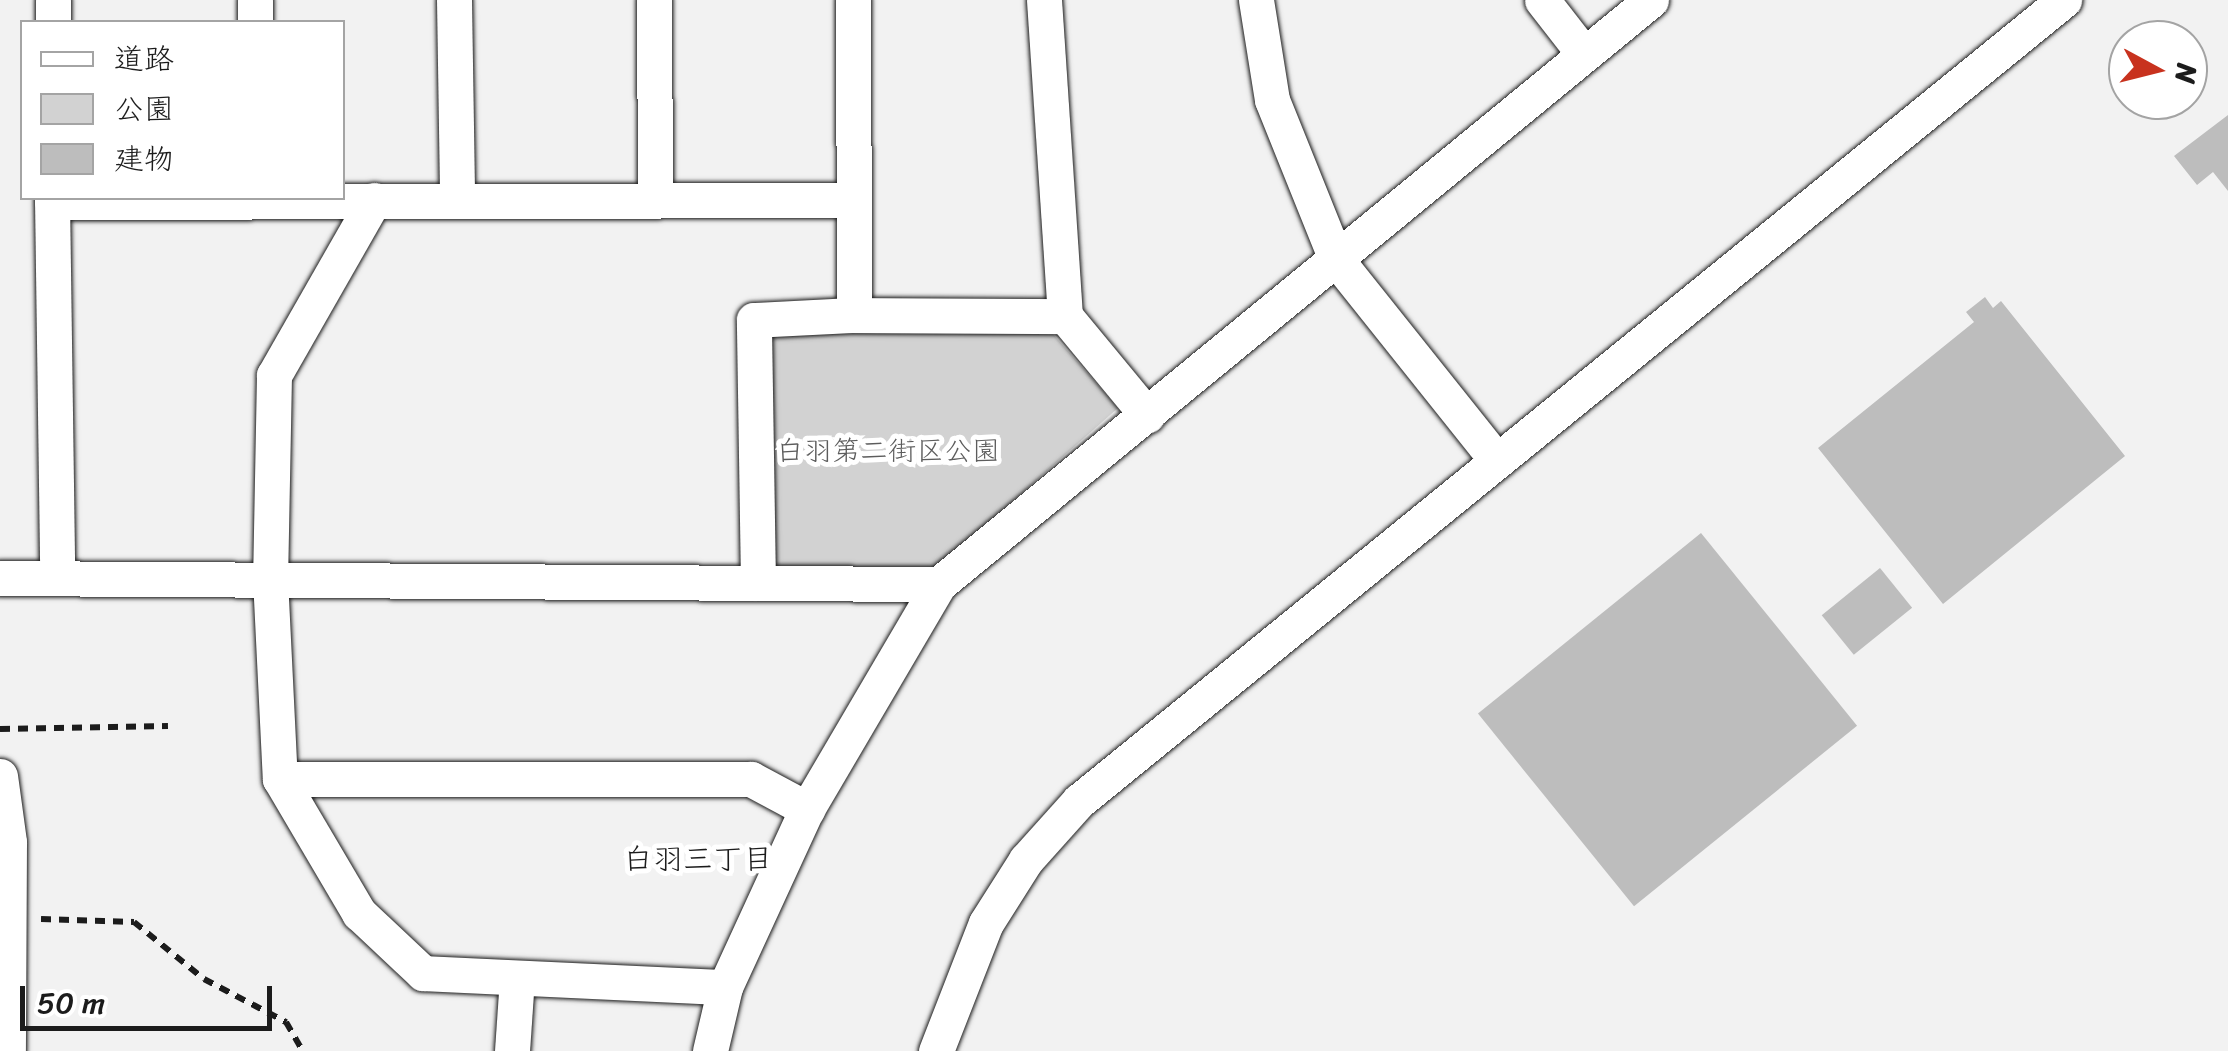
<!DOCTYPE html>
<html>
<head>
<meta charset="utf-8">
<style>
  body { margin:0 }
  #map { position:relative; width:2228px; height:1051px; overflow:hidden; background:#f2f2f2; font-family:Sriracha,"Klee One",sans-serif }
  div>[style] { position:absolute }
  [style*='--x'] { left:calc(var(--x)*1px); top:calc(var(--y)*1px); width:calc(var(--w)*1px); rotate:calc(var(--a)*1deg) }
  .green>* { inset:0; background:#d2d2d2 }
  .building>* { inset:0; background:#bdbdbd; transform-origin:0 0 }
  .path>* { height:6px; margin-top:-3px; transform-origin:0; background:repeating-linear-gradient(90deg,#1c1c1c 0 10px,transparent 0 18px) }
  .roads { filter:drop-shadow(0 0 2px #1c1c1c) drop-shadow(0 0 2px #1c1c1c) }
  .minor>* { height:35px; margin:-17.5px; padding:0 17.5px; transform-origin:17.5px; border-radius:17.5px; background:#fff }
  span { translate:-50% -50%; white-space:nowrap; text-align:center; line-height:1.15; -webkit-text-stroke:10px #fff; paint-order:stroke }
  .park-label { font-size:28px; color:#5c5c5c }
  .neighbourhood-label { font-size:30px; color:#1c1c1c }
  .legend { position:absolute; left:20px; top:20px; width:325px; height:180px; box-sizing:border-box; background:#fff; border:2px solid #a4a4a4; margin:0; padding:12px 18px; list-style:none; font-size:30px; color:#1c1c1c }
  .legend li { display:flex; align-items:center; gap:20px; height:50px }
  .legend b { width:50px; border:2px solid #a4a4a4 }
  .north { position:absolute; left:2108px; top:20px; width:100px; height:100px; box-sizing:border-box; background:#fff; border:2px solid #a4a4a4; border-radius:50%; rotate:97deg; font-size:28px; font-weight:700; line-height:40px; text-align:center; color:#1c1c1c }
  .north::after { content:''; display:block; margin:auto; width:35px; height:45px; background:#c8321e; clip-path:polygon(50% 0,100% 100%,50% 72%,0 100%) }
  .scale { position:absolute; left:20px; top:986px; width:252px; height:45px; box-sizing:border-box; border:5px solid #1c1c1c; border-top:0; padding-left:12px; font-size:30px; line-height:35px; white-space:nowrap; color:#1c1c1c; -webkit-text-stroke:8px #fff; paint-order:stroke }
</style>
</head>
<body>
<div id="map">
  <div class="green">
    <div style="clip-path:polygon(1044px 324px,1118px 408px,931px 573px,763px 571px,769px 335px)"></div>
  </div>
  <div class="building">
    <div style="clip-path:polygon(2228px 115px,2228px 191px,2213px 172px,2197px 185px,2174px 156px)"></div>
    <div style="clip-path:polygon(1985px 297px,1993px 308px,2001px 301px,2125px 456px,1943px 604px,1818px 448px,1974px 322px,1966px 312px)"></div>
    <div style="left:1701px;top:533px;width:248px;height:287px;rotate:51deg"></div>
    <div style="left:1880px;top:568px;width:51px;height:75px;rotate:51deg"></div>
  </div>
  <div class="path">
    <div style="--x:0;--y:729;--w:168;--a:-1"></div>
    <div style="--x:41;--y:919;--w:93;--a:1.8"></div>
    <div style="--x:134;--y:922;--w:90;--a:39.2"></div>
    <div style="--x:204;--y:979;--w:93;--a:27.7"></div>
    <div style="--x:286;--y:1022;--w:34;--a:60"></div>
  </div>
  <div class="roads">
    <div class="minor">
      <div style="--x:454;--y:0;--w:200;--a:89.1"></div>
      <div style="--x:654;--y:0;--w:200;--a:89.7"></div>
      <div style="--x:853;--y:0;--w:315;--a:89.8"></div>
      <div style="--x:854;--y:315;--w:211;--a:0.3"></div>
      <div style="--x:1044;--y:0;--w:317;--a:86.2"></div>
      <div style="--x:1065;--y:316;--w:129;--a:50.4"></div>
      <div style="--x:1256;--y:0;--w:101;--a:80.9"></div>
      <div style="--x:1272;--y:100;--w:171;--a:68.1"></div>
      <div style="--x:1336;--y:259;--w:258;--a:51.4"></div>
      <div style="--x:1542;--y:0;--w:68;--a:52.1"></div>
      <div style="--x:53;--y:22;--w:22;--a:-90"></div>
      <div style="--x:255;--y:22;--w:22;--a:-90"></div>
      <div style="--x:52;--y:198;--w:378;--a:89.2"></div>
      <div style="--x:374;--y:200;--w:202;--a:119.7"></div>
      <div style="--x:274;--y:375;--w:203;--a:91.1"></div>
      <div style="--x:270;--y:578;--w:201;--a:87.2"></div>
      <div style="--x:280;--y:779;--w:156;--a:59.5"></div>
      <div style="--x:359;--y:913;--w:88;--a:43.2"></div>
      <div style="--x:423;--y:973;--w:302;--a:2.7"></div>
      <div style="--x:52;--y:202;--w:801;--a:-0.14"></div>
      <div style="--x:0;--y:578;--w:939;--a:0.37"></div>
      <div style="--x:758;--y:583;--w:263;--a:-90.9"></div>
      <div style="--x:754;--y:320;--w:100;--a:-2.9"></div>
      <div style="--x:0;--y:776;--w:67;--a:82.2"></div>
      <div style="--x:9;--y:842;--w:209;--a:90.3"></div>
      <div style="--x:280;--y:779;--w:471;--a:0"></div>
      <div style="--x:751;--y:779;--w:64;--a:28.2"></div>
      <div style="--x:512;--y:1051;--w:73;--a:-86.1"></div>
      <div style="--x:710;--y:1051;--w:66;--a:-76.8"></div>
      <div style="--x:725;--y:987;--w:196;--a:-65.3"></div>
      <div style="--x:807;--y:809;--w:261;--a:-59.6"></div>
      <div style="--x:939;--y:584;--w:921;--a:-39.36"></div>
      <div style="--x:936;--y:1051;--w:137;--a:-68.7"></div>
      <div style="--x:986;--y:923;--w:75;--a:-57.6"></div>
      <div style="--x:1026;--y:860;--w:79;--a:-48.1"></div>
      <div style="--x:1079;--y:801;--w:1270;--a:-39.12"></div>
    </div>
  </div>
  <div class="park-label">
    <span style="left:888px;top:451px">白羽第二街区公園</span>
  </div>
  <div class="neighbourhood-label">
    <span style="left:698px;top:859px">白羽三丁目</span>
  </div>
  <ul class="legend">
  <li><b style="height:12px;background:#fff"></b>道路</li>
  <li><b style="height:28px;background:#d2d2d2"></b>公園</li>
  <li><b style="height:28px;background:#bdbdbd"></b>建物</li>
  </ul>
  <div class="north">N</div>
  <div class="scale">50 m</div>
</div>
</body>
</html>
